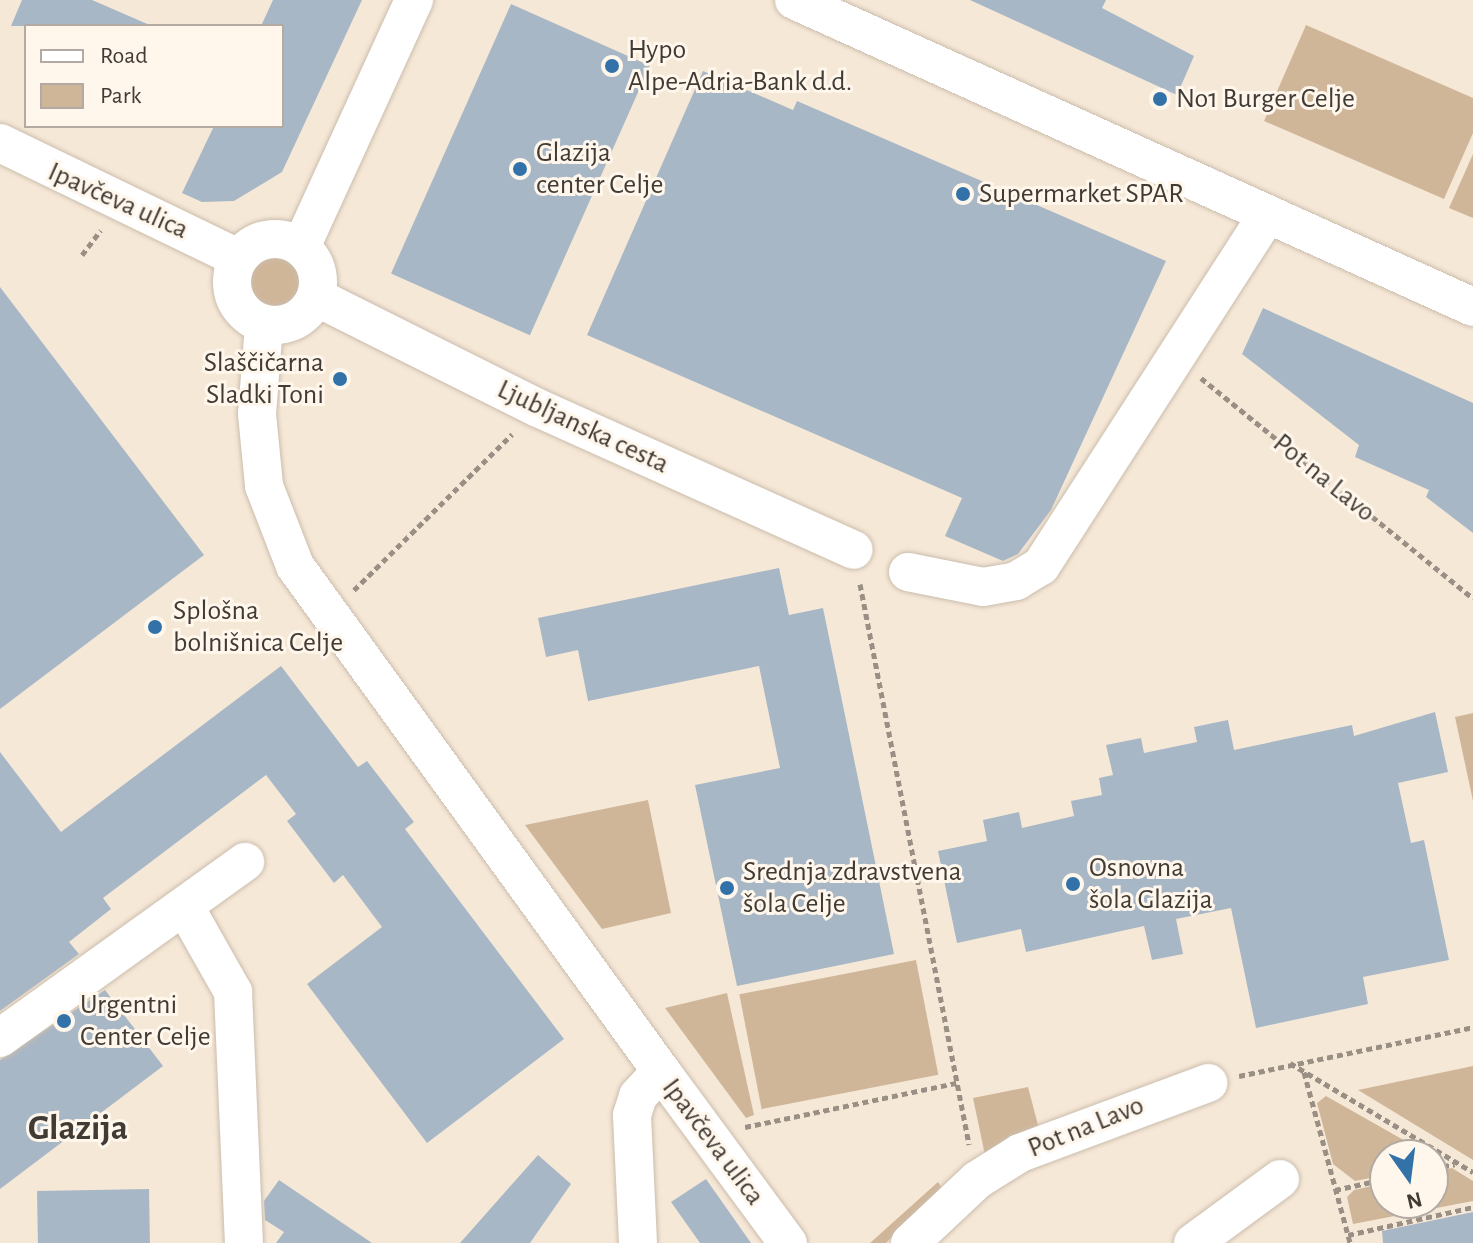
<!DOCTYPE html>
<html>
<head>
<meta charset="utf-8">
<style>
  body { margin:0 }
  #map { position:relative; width:1473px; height:1243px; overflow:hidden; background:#f6e8d7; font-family:"Alegreya Sans",sans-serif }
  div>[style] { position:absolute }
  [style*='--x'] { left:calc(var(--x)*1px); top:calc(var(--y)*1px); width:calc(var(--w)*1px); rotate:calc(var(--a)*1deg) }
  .green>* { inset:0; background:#d0b699; transform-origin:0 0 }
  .round { border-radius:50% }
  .building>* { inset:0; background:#a8b7c6; transform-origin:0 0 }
  .path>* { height:5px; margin-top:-2.5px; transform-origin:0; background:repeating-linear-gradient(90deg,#998f84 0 6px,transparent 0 10px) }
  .roads { filter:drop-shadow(0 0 2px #cbbdad) drop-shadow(0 0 2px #cbbdad) }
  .minor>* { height:38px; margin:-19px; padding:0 19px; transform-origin:19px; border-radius:19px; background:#fff }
  .minor>.ring { margin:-19px; padding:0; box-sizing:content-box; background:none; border:38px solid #fff; border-radius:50% }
  .dots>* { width:22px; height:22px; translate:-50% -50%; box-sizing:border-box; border:4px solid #fff6ec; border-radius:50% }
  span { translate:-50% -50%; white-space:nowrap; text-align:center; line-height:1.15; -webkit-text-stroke:6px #fff6ec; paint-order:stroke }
  .poi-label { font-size:28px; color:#413b35 }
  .left { translate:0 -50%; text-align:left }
  .right { translate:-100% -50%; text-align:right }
  .street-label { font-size:28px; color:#413b35 }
  .district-label { font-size:36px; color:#413b35; font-weight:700 }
  .legend { position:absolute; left:24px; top:24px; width:260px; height:104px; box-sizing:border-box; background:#fff6ec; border:2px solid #b3aba3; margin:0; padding:10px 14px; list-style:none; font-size:24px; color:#413b35 }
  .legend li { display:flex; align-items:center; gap:16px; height:40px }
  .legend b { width:40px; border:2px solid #b3aba3 }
  .north { position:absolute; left:1369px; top:1139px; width:80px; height:80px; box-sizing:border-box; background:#fff6ec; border:2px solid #b3aba3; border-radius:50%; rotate:166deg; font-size:22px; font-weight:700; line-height:32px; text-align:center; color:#413b35 }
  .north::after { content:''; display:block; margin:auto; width:28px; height:36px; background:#3272a9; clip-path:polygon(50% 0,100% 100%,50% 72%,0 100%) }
</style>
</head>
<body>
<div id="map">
  <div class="green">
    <div style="clip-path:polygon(1306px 25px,1473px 98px,1473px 133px,1444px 199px,1264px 121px)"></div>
    <div style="clip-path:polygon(1473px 154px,1473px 218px,1449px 208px)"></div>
    <div class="round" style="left:250px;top:256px;width:50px;height:50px"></div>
    <div style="clip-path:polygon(1473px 713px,1473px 801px,1455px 717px)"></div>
    <div style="clip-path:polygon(648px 800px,671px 913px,602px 929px,525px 825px)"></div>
    <div style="left:916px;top:960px;width:117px;height:180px;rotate:79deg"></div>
    <div style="clip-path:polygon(727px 993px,754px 1115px,746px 1118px,665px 1008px)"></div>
    <div style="clip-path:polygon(1473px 1066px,1473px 1160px,1358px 1090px)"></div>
    <div style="clip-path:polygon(1028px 1087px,1038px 1125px,985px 1155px,973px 1098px)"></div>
    <div style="clip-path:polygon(1326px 1096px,1430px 1155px,1385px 1155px,1385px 1175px,1355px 1181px,1333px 1164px,1317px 1103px)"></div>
    <div style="clip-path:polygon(1452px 1168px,1473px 1181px,1473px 1201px,1353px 1224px,1347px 1197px,1354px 1190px,1385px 1183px,1385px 1203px,1433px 1203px,1433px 1172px)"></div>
    <div style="clip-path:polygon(938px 1182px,942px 1188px,886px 1243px,870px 1243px)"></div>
  </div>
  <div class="building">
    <div style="clip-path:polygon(22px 0,92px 0,152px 26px,11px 26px)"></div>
    <div style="clip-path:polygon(273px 0,362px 0,282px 172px,234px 201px,202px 202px,182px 193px,214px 126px,282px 126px,282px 26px,261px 26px)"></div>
    <div style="clip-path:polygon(970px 0,1106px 0,1102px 8px,1194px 56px,1177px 95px)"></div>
    <div style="left:511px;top:4px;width:152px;height:295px;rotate:24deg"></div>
    <div style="clip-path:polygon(703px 71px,793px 110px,797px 101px,1166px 261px,1051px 510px,1018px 554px,1003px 561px,945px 536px,962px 498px,587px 335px)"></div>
    <div style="clip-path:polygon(0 287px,204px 555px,0 709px)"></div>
    <div style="clip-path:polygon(1263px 308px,1473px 403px,1473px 533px,1426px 497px,1429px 490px,1355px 457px,1359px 445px,1242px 354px)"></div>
    <div style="clip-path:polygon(779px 568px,789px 615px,823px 608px,894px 954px,737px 986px,695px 785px,780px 768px,759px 666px,588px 701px,578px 650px,546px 657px,538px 618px)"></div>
    <div style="clip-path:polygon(281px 666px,358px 767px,367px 761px,414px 822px,405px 829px,564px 1039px,427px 1143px,307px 984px,382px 927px,343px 875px,334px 883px,287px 821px,296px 814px,266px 775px,103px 898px,111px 909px,69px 942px,79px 954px,0 1011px,0 752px,61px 832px)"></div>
    <div style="clip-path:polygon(1435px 712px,1448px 772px,1398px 783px,1411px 843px,1424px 840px,1449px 960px,1363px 977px,1368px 1004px,1256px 1028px,1231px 908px,1176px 919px,1183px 954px,1152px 960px,1144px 926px,1026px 952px,1021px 929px,957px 943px,938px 851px,987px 841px,983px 820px,1019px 812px,1022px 828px,1074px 816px,1071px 801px,1102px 795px,1099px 778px,1113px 775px,1106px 745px,1141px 738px,1144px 753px,1197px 742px,1194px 727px,1228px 720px,1234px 750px,1352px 725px,1354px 736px)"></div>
    <div style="clip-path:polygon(105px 990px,163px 1066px,0 1189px,0 1060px)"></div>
    <div style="clip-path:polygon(538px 1155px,571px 1184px,530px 1243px,460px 1243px)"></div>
    <div style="clip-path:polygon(706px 1179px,751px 1243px,700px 1243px,671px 1202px)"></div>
    <div style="clip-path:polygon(279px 1180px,372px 1243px,276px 1243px,284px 1232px,265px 1220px,264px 1201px)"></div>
    <div style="left:149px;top:1189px;width:54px;height:112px;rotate:89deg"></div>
    <div style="clip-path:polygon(1473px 1212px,1473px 1243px,1383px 1243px,1382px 1231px)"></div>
  </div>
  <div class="path">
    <div style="--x:82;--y:255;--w:31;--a:-53"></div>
    <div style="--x:1201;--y:378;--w:350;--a:39"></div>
    <div style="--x:860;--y:584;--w:571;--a:78.99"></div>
    <div style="--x:354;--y:590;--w:222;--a:-44.6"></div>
    <div style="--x:1290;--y:1063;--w:213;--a:30.8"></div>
    <div style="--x:1304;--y:1072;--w:177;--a:74.9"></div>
    <div style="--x:1239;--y:1076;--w:239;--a:-11.8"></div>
    <div style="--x:745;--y:1127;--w:216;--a:-11.8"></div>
    <div style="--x:1433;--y:1168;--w:22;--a:-10"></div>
    <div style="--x:1335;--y:1190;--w:51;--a:-12.4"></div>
    <div style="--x:1348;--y:1235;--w:128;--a:-12.6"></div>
  </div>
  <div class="roads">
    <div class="minor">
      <div style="--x:794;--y:0;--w:745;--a:24.33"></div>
      <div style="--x:0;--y:143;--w:264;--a:25.8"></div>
      <div class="ring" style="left:232px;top:239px;width:48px;height:48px"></div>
      <div style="--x:301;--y:247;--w:272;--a:-65.4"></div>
      <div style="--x:316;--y:297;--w:248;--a:26.6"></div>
      <div style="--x:538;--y:408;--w:346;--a:24.2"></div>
      <div style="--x:264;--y:325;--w:89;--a:94.5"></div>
      <div style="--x:257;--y:414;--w:72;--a:84.4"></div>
      <div style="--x:264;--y:486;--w:86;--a:68.8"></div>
      <div style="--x:295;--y:566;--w:624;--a:54.07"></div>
      <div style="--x:908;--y:572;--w:76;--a:11.3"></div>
      <div style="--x:983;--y:587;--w:34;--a:-10"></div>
      <div style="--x:1016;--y:581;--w:29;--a:-31"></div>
      <div style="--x:1041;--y:566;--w:417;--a:-57.2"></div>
      <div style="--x:185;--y:907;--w:98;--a:60.5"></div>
      <div style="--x:233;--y:992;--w:251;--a:87.5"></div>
      <div style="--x:0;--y:1038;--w:302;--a:-35.7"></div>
      <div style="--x:638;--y:1243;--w:128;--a:-92.7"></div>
      <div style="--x:632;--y:1115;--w:20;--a:-72"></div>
      <div style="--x:638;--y:1096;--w:34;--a:-47"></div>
      <div style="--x:661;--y:1071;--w:214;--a:53.6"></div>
      <div style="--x:910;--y:1243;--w:92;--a:-43.2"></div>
      <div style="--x:977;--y:1180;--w:51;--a:-32.1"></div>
      <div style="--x:1020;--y:1153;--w:201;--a:-20.4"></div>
      <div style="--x:1193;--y:1243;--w:108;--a:-36.3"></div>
    </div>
  </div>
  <div class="dots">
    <div style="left:612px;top:66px;background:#3272a9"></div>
    <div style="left:1160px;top:99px;background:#3272a9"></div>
    <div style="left:520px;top:169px;background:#3272a9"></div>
    <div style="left:963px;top:194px;background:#3272a9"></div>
    <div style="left:340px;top:379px;background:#3272a9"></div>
    <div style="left:155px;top:627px;background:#3272a9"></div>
    <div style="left:1073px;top:884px;background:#3272a9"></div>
    <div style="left:727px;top:888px;background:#3272a9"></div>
    <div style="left:64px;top:1021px;background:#3272a9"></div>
  </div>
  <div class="poi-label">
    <span class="left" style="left:628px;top:66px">Hypo<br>Alpe-Adria-Bank d.d.</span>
    <span class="left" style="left:1176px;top:99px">No1 Burger Celje</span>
    <span class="left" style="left:536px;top:169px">Glazija<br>center Celje</span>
    <span class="left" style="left:979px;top:194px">Supermarket SPAR</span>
    <span class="right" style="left:324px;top:379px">Slaščičarna<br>Sladki Toni</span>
    <span class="left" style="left:173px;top:627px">Splošna<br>bolnišnica Celje</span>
    <span class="left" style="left:1089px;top:884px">Osnovna<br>šola Glazija</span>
    <span class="left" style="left:743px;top:888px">Srednja zdravstvena<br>šola Celje</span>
    <span class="left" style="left:80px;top:1021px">Urgentni<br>Center Celje</span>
  </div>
  <div class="street-label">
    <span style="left:118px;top:201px;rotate:24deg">Ipavčeva ulica</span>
    <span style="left:583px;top:427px;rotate:25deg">Ljubljanska cesta</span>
    <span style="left:1324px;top:478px;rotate:39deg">Pot na Lavo</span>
    <span style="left:1086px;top:1127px;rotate:-22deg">Pot na Lavo</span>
    <span style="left:713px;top:1142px;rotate:53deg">Ipavčeva ulica</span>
  </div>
  <div class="district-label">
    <span style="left:78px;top:1129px">Glazija</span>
  </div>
  <ul class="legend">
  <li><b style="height:10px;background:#fff"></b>Road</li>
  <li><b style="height:22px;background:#d0b699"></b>Park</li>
  </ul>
  <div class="north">N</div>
</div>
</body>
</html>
